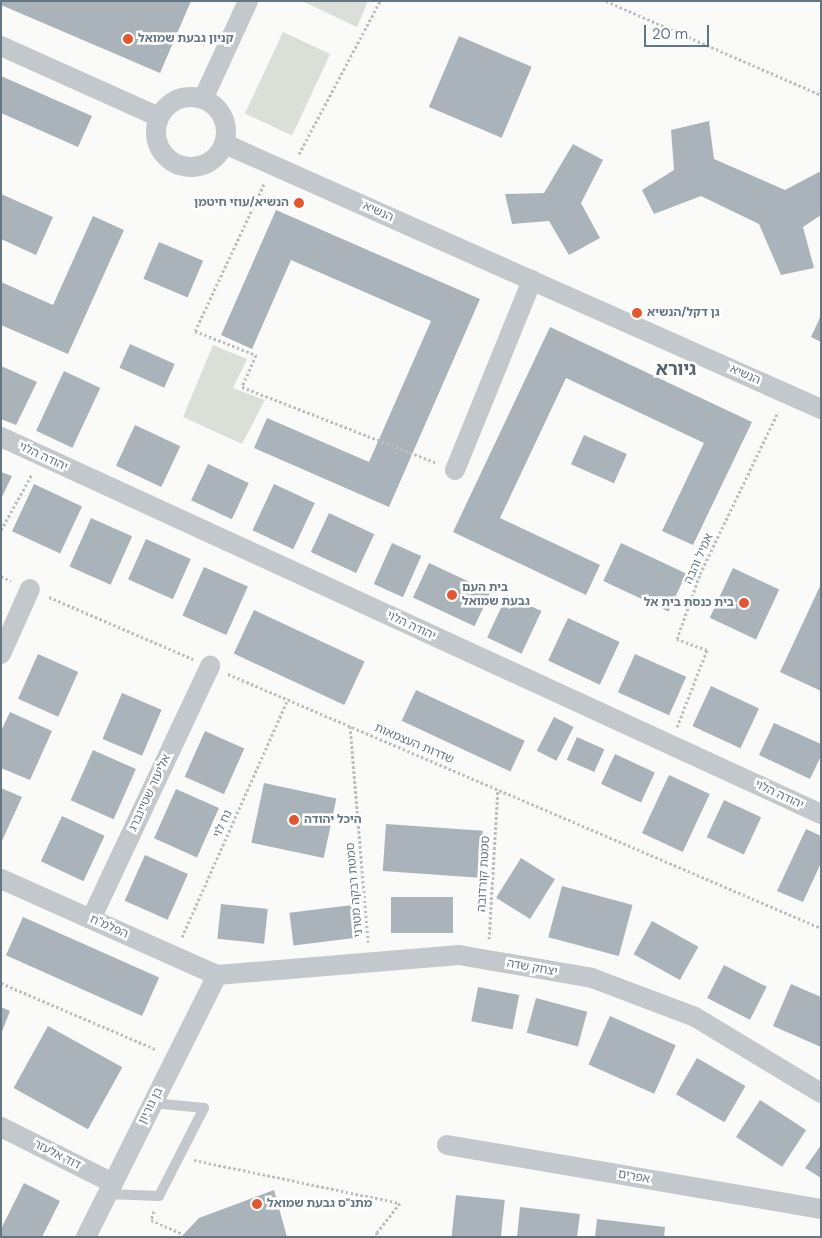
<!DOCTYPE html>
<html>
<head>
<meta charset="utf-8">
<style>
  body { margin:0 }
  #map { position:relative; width:822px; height:1238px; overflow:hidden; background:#fafaf8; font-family:"DM Sans","Noto Sans Hebrew",sans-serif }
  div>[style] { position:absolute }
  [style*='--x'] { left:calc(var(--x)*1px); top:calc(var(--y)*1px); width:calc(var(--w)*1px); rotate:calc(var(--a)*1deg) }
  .green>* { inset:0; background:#dadfd7; transform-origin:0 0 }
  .building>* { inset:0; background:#aab3b9; transform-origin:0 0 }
  .path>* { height:3px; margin-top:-1.5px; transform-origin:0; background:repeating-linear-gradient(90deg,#bbbfc2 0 2.5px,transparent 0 5px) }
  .service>* { height:10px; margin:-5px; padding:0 5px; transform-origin:5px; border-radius:5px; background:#c3c8cc }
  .minor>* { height:20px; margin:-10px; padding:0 10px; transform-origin:10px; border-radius:10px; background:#c3c8cc }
  .minor>.ring { margin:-10px; padding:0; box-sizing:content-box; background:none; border:20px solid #c3c8cc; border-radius:50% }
  .dots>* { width:14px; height:14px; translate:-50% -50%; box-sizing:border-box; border:2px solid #fff; border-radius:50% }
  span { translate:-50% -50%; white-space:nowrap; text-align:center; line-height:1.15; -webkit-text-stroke:5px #fff; paint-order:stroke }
  .poi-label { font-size:12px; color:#657683; font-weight:700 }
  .left { translate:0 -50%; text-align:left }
  .right { translate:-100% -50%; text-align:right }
  .street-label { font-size:12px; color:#657683 }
  .district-label { font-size:18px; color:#57646e; font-weight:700 }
  .frame { position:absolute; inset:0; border:2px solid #657683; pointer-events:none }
  .scale { position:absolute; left:644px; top:25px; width:65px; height:22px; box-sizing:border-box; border:2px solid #657683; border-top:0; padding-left:6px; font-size:15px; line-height:18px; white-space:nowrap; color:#657683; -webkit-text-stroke:4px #fff; paint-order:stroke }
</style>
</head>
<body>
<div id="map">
  <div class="green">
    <div style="clip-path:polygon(302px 1px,368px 1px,357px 27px)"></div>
    <div style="left:283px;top:32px;width:52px;height:90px;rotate:25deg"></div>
    <div style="clip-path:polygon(213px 345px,247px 359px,233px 388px,265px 400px,242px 444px,183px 417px)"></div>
  </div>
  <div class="building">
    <div style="clip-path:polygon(1px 1px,191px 1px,160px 73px,1px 5px)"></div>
    <div style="left:459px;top:36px;width:79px;height:77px;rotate:23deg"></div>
    <div style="clip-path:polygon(1px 76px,92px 116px,78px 147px,1px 113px)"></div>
    <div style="clip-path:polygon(709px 121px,714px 159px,785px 190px,821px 171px,821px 215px,803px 227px,814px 268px,781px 275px,759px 224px,701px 196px,654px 214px,642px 190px,674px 170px,671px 130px)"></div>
    <div style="clip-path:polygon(573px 144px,603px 160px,581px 203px,600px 238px,569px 255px,549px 221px,512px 224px,505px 194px,544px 193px)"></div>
    <div style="clip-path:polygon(1px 194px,53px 217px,36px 255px,1px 239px)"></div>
    <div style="clip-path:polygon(276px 210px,480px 299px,389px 507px,254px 448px,267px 418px,369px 462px,431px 321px,291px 260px,252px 349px,221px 335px)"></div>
    <div style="clip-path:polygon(93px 216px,124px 230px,68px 354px,1px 325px,1px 282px,53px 305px)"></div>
    <div style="left:159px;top:242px;width:48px;height:40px;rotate:23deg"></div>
    <div style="clip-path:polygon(821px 315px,821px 342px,811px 337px)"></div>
    <div style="clip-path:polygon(550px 327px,752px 422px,693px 545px,662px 531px,704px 443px,566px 378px,500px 518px,600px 565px,586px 595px,453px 532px)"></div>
    <div style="left:130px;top:344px;width:49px;height:26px;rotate:24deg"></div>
    <div style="clip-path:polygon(1px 366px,37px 382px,16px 425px,1px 419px)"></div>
    <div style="left:64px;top:371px;width:40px;height:66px;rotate:25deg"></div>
    <div style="left:135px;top:425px;width:50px;height:45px;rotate:25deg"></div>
    <div style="left:584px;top:435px;width:47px;height:32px;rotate:24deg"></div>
    <div style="left:208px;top:464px;width:45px;height:40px;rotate:25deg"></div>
    <div style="clip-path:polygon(1px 472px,12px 476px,1px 499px)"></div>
    <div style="left:34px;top:484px;width:53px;height:52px;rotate:25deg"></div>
    <div style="left:274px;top:484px;width:45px;height:51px;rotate:25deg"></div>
    <div style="left:329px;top:513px;width:50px;height:43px;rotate:25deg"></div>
    <div style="left:91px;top:518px;width:45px;height:53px;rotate:24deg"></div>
    <div style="left:146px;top:539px;width:49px;height:44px;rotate:24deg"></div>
    <div style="left:392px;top:543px;width:32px;height:45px;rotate:24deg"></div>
    <div style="left:621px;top:543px;width:72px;height:42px;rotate:25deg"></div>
    <div style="left:429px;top:563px;width:68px;height:38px;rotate:25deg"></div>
    <div style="left:204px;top:567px;width:48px;height:53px;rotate:24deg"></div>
    <div style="left:733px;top:568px;width:51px;height:55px;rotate:25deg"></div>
    <div style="clip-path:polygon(821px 584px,821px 691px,780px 672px)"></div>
    <div style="left:507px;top:595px;width:38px;height:47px;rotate:25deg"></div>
    <div style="left:254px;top:610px;width:122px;height:48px;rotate:25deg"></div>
    <div style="left:568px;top:618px;width:57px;height:47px;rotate:25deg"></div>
    <div style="left:38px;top:654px;width:44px;height:49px;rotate:24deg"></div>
    <div style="left:635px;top:654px;width:56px;height:42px;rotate:24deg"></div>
    <div style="left:711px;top:686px;width:53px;height:44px;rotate:25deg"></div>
    <div style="left:416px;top:690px;width:120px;height:34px;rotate:25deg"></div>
    <div style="left:122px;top:693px;width:43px;height:50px;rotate:23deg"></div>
    <div style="clip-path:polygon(10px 712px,52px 731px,30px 780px,1px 768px,1px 731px)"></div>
    <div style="left:554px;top:717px;width:22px;height:38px;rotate:27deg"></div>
    <div style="clip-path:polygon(774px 723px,821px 744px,821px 756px,810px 779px,759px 755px)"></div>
    <div style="left:205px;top:731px;width:43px;height:50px;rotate:24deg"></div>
    <div style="left:577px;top:737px;width:30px;height:25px;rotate:24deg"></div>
    <div style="left:93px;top:750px;width:47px;height:55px;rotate:24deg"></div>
    <div style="left:615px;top:754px;width:44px;height:33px;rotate:25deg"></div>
    <div style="left:669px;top:775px;width:45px;height:64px;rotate:25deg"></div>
    <div style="left:264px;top:783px;width:74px;height:61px;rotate:12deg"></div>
    <div style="clip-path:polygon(1px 788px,22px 797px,1px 843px)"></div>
    <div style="left:176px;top:789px;width:47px;height:54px;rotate:24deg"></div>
    <div style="left:724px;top:800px;width:41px;height:41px;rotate:25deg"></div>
    <div style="left:62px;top:816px;width:47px;height:50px;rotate:25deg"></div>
    <div style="left:386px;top:824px;width:97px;height:47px;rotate:4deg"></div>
    <div style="clip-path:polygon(806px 829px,821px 836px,821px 863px,803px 902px,777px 891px)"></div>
    <div style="left:145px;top:855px;width:47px;height:50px;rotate:24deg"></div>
    <div style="left:521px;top:858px;width:40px;height:47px;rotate:32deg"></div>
    <div style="left:562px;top:886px;width:73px;height:53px;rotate:15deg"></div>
    <div style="left:453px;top:897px;width:36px;height:62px;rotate:90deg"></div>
    <div style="left:221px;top:904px;width:47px;height:35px;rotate:6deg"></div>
    <div style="left:352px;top:905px;width:33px;height:63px;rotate:83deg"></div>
    <div style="left:23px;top:917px;width:149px;height:42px;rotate:24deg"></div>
    <div style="left:652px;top:921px;width:53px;height:38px;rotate:29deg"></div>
    <div style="left:724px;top:965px;width:48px;height:37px;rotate:27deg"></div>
    <div style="clip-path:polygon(791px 984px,821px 997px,821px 1047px,773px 1026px)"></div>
    <div style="left:478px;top:987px;width:42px;height:35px;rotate:11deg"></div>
    <div style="left:536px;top:998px;width:53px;height:36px;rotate:15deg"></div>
    <div style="clip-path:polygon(1px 1007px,10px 1011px,1px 1034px)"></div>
    <div style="left:610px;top:1016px;width:72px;height:53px;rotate:24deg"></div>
    <div style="left:48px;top:1026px;width:85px;height:71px;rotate:29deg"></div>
    <div style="left:697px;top:1058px;width:56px;height:42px;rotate:30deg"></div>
    <div style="left:760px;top:1100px;width:55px;height:44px;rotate:33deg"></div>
    <div style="clip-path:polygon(821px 1145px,821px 1178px,805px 1168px)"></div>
    <div style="clip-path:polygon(24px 1183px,60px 1201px,42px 1237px,1px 1237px,1px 1229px)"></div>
    <div style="clip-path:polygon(274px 1190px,287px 1237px,181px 1237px,199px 1218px)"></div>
    <div style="left:456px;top:1195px;width:49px;height:42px;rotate:6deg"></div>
    <div style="clip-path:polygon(520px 1207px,580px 1214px,577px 1237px,517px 1237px)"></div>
    <div style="clip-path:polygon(597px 1219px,665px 1227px,664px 1237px,595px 1237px)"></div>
  </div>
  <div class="path">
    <div style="--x:606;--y:1;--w:235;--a:23.6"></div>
    <div style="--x:299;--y:154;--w:173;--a:-62.1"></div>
    <div style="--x:264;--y:184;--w:162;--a:115.1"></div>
    <div style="--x:195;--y:331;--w:66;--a:21.5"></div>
    <div style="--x:256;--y:355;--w:35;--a:114"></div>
    <div style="--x:242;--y:387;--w:209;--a:21.3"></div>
    <div style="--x:1;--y:530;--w:64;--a:-61"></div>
    <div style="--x:1;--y:576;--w:11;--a:27"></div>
    <div style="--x:49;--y:597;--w:157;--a:23.3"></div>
    <div style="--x:228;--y:674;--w:645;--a:23.19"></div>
    <div style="--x:350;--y:726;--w:217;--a:85.2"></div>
    <div style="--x:677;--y:727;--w:83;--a:-68.7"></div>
    <div style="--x:707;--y:650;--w:32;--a:-160"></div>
    <div style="--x:677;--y:639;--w:69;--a:-70.5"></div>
    <div style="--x:700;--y:574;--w:180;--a:-64.3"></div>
    <div style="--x:182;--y:937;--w:261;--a:-66"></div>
    <div style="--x:489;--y:939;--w:150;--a:-86.6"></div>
    <div style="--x:1;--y:983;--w:170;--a:23.2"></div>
    <div style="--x:194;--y:1160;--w:210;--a:11.8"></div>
    <div style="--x:400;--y:1203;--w:37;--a:128"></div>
    <div style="--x:377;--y:1232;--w:5;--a:101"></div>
    <div style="--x:154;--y:1211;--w:9;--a:108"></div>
    <div style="--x:151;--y:1220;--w:35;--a:24"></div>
  </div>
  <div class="service">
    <div style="--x:107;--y:1194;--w:52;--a:2.2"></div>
    <div style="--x:159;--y:1196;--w:99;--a:-62.9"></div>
    <div style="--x:204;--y:1108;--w:51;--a:-174.4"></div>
  </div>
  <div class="minor">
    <div style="--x:1;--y:46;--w:173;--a:24.2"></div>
    <div class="ring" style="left:156px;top:97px;width:50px;height:50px"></div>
    <div style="--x:203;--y:99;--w:108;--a:-65.3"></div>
    <div style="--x:225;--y:144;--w:652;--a:23.97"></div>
    <div style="--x:1;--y:437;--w:903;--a:24.69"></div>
    <div style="--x:455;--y:470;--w:205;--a:-67.9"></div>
    <div style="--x:1;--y:654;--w:71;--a:-66"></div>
    <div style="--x:1;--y:879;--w:236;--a:24"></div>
    <div style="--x:217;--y:975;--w:243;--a:-4.7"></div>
    <div style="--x:459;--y:955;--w:135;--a:9.8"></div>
    <div style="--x:592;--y:978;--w:110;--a:20.7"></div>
    <div style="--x:695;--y:1017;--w:147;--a:31.1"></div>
    <div style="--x:91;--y:919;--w:280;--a:-64.8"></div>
    <div style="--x:1;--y:1127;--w:125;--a:26.6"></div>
    <div style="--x:447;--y:1145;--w:379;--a:9.7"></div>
    <div style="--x:86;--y:1237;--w:293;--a:-63.4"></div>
  </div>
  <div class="dots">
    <div style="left:128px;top:39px;background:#e4572e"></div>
    <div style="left:299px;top:203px;background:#e4572e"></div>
    <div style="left:637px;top:313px;background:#e4572e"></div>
    <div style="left:452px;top:595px;background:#e4572e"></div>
    <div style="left:744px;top:603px;background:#e4572e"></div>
    <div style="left:294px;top:820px;background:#e4572e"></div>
    <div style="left:257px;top:1204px;background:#e4572e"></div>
  </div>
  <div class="poi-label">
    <span class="left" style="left:138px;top:39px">קניון גבעת שמואל</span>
    <span class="right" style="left:289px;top:203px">הנשיא/עוזי חיטמן</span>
    <span class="left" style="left:647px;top:313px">גן דקל/הנשיא</span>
    <span class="left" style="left:462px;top:595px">בית העם<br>גבעת שמואל</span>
    <span class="right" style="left:734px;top:603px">בית כנסת בית אל</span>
    <span class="left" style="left:304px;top:820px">היכל יהודה</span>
    <span class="left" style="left:267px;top:1204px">מתנ"ס גבעת שמואל</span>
  </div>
  <div class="street-label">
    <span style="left:378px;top:212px;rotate:24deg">הנשיא</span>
    <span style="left:745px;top:375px;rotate:24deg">הנשיא</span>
    <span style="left:43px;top:457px;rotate:25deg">יהודה הלוי</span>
    <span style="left:699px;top:559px;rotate:-66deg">אמיל והבה</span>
    <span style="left:411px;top:626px;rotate:25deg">יהודה הלוי</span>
    <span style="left:414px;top:744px;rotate:23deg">שדרות העצמאות</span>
    <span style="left:150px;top:793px;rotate:-65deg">אליעזר שטיינברג</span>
    <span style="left:779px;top:795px;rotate:25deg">יהודה הלוי</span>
    <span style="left:223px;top:824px;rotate:-66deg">נח לוי</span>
    <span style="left:484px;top:874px;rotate:-87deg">סמטת קורדובה</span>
    <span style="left:355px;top:890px;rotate:-95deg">סמטת רבקה מטרני</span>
    <span style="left:109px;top:927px;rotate:24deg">הפלמ"ח</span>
    <span style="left:532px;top:968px;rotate:10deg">יצחק שדה</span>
    <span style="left:151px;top:1106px;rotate:-63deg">בן גוריון</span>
    <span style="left:57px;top:1155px;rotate:27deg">דוד אלעזר</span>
    <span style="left:634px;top:1177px;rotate:10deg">אפרים</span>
  </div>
  <div class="district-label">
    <span style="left:676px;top:369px">גיורא</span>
  </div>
  <div class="frame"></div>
  <div class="scale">20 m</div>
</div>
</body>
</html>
